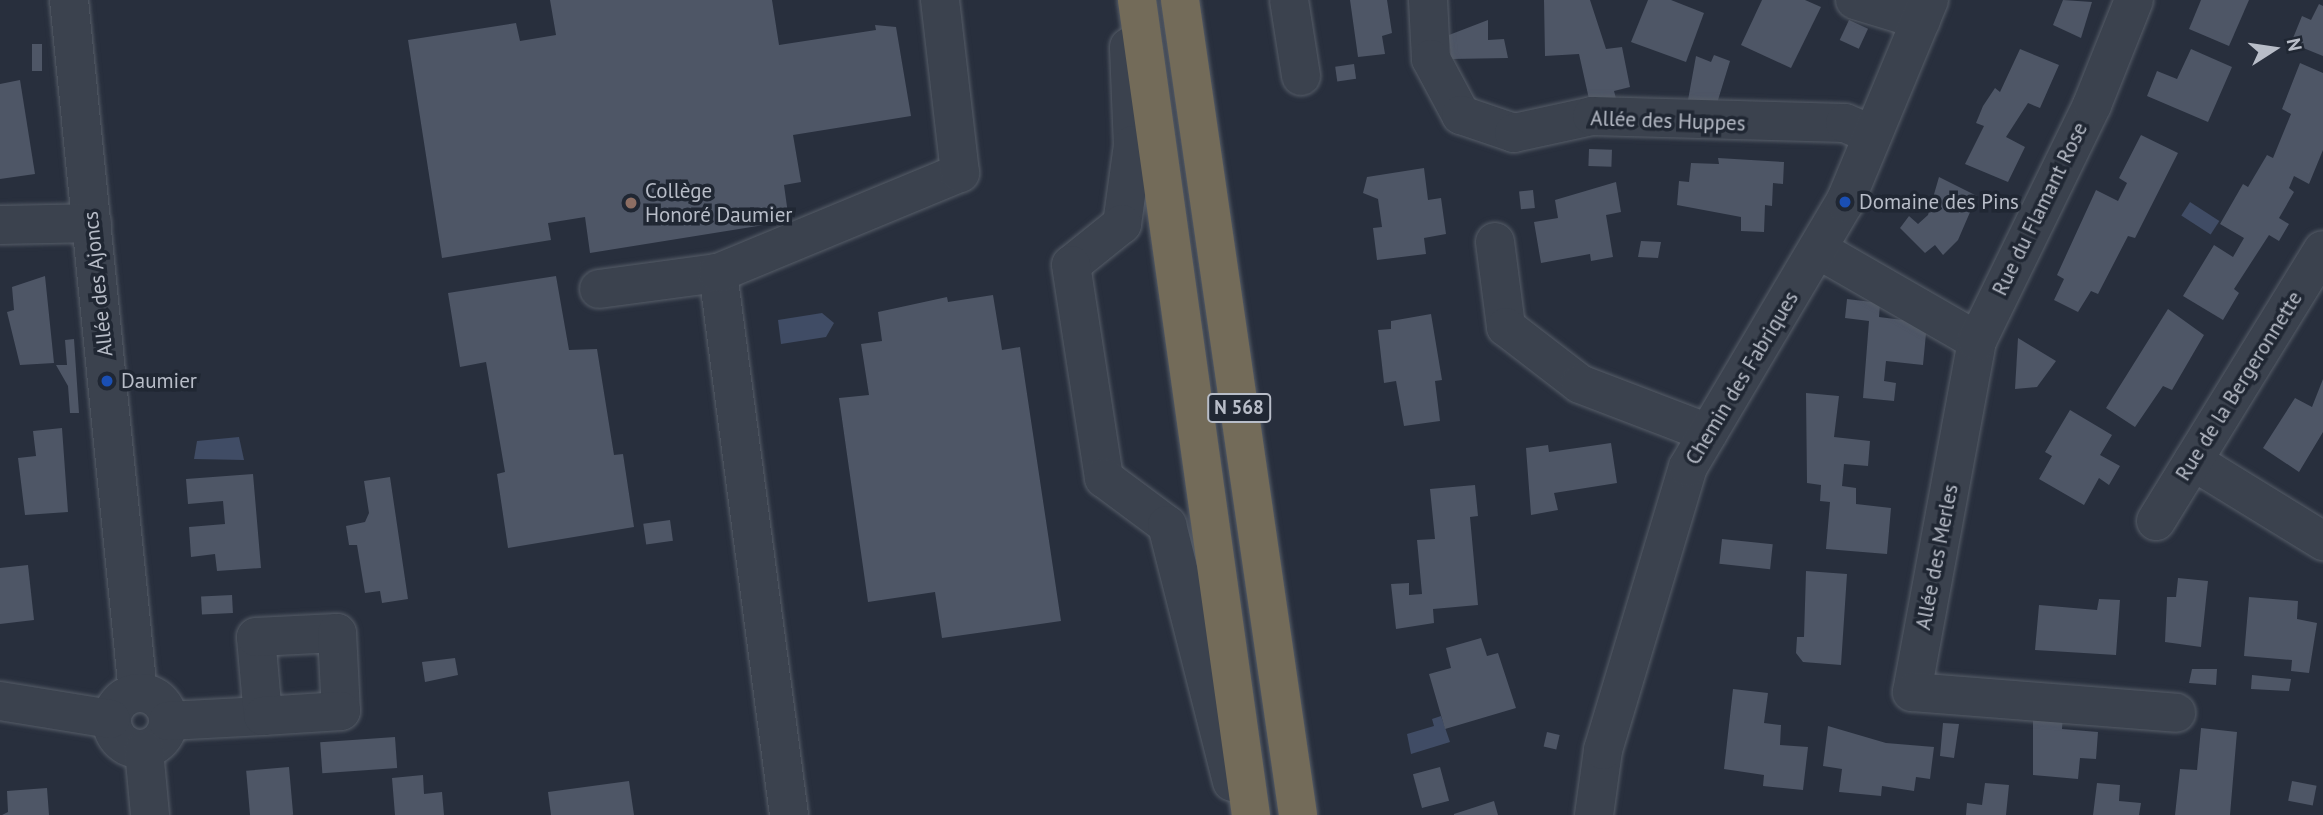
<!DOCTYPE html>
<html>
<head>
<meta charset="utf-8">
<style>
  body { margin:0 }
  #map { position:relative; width:2323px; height:815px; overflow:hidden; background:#282f3d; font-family:"PT Sans",sans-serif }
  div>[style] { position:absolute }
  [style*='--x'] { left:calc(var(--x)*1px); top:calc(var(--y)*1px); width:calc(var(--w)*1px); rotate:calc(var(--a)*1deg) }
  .water>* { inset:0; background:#404c65; transform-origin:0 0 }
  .building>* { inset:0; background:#4e5666; transform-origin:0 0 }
  .roads { filter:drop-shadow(0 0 2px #565d68) drop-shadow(0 0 2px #565d68) }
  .minor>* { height:38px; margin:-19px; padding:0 19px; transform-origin:19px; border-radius:19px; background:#3b424e }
  .minor>.ring { margin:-19px; padding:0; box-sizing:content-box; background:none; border:38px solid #3b424e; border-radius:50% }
  .highway>* { height:38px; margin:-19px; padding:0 19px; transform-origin:19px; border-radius:19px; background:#736b59 }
  .dots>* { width:19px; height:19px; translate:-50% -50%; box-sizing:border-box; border:4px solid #202733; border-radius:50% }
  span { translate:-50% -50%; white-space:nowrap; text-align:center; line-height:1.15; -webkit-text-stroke:7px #202733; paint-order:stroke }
  .shield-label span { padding:2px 5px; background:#202733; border:2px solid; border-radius:5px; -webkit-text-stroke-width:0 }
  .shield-label { font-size:19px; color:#b8bdc8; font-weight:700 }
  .street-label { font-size:21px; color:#b8bdc8 }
  .poi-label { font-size:21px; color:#b8bdc8 }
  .left { translate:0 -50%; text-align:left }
  .north { position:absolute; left:2239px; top:14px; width:70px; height:70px; -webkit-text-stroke:5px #202733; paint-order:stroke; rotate:78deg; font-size:19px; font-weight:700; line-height:28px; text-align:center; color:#b8bdc8 }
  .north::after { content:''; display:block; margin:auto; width:24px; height:32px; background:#b8bdc8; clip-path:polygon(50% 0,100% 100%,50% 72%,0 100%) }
</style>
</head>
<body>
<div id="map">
  <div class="water">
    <div style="left:2190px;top:202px;width:35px;height:16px;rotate:33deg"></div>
    <div style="clip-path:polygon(822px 313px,834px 323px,826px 337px,781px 344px,778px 320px)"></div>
    <div style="clip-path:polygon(239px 437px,244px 460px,194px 459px,197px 441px)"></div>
    <div style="clip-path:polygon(1441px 716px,1450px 742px,1411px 754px,1407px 734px,1434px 726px,1432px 719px)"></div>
  </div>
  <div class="building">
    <div style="clip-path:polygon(550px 0,772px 0,779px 45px,876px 30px,875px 25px,896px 27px,911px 116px,793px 135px,801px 182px,784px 185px,789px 221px,590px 253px,585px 217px,548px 223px,551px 240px,442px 258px,408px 40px,516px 23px,520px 41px,556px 35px)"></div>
    <div style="clip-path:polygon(1350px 0,1387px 0,1392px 33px,1382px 36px,1385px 54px,1358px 57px)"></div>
    <div style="clip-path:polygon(1544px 0,1590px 0,1606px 49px,1622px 47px,1630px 87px,1614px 91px,1617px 102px,1591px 108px,1579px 54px,1545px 56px)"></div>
    <div style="clip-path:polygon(1648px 0,1671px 0,1704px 13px,1686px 62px,1631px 42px)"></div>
    <div style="clip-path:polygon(1762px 0,1805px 0,1821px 7px,1791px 68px,1741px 45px)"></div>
    <div style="clip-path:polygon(2063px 0,2092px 2px,2081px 38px,2053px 25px)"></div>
    <div style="clip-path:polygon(2201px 0,2249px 0,2229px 46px,2189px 29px)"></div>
    <div style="clip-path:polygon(2319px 4px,2323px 6px,2323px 56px,2291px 43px,2302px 16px,2311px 20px)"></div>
    <div style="clip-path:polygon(1488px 20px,1488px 40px,1504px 39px,1508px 58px,1451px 59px,1449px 35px)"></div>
    <div style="left:1849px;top:20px;width:21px;height:22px;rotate:25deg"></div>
    <div style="left:32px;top:44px;width:10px;height:27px"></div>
    <div style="clip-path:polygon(2020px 49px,2059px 65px,2040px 108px,2028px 103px,2006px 137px,2025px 147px,2008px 182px,1965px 164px,1984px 126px,1976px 123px,1983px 106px,1995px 88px,2000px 92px)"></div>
    <div style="clip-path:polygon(2191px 49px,2232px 67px,2208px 122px,2147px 96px,2157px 71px,2177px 79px)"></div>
    <div style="clip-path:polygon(1714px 55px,1730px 61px,1714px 113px,1686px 111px,1696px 56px,1711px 62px)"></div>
    <div style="clip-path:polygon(2300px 63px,2323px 73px,2323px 150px,2309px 184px,2294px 176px,2289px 188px,2294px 192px,2279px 218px,2289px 224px,2279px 241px,2269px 235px,2234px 289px,2239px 293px,2223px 320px,2183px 296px,2214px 245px,2233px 257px,2244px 238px,2220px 224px,2243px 184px,2248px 187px,2267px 155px,2273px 158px,2291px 114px,2282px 109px)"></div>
    <div style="left:1354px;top:64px;width:15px;height:19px;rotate:82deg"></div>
    <div style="clip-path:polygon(20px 80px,35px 174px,0 179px,0 84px)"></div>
    <div style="clip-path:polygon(2141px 135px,2178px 153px,2135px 238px,2128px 236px,2098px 294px,2091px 291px,2078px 312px,2054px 300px,2064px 279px,2057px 275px,2096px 190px,2118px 201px,2127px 183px,2119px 178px)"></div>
    <div style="left:1589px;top:149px;width:23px;height:17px;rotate:2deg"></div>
    <div style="clip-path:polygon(1718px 158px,1784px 162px,1783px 184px,1773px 183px,1772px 206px,1765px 205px,1764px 232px,1741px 231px,1741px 217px,1677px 205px,1679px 181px,1689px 182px,1691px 163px,1719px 164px)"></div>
    <div style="clip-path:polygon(1424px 168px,1428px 200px,1441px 198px,1446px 234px,1424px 238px,1426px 254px,1377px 260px,1373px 228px,1382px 227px,1378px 199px,1363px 193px,1367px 177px)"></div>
    <div style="clip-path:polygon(1939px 177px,1977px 196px,1958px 240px,1943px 255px,1935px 245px,1925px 253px,1900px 228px,1909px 216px,1918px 224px,1928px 215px)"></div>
    <div style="clip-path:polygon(1616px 182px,1621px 212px,1606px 215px,1613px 257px,1591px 261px,1590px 254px,1541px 263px,1534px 222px,1558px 218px,1555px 200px)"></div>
    <div style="left:1533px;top:190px;width:18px;height:14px;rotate:84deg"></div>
    <div style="clip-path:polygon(1641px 241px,1661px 242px,1658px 258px,1638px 257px)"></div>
    <div style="clip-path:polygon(45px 276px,54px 363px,20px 365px,7px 312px,14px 310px,12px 287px)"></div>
    <div style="clip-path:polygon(556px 276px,569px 350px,597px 349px,614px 455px,623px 454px,634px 527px,508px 548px,497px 474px,505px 472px,486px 362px,460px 367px,448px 293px)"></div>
    <div style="clip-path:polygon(993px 295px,1002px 350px,1020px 347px,1061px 621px,942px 638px,935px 592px,868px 602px,839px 398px,869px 395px,861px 344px,882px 341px,878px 312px,947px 297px,948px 302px)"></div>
    <div style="clip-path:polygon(1847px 299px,1880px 303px,1879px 317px,1927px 323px,1923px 365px,1886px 361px,1884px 381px,1896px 383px,1894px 401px,1863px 398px,1869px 321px,1845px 318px)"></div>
    <div style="clip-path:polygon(2168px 309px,2204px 335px,2172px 390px,2163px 386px,2135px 427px,2106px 408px)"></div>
    <div style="clip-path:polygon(1431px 314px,1442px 380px,1435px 381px,1440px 421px,1404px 426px,1396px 381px,1384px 383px,1378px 330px,1391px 329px,1391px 321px)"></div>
    <div style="clip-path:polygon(2018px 338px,2056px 361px,2037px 387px,2015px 389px)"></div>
    <div style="clip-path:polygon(74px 339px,79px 413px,70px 413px,68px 386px,56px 365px,67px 365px,65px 340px)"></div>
    <div style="clip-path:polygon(2323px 379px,2323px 432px,2299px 472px,2263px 448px,2295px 398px,2312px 407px)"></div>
    <div style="clip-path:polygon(1806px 393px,1839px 396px,1834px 437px,1870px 441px,1868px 466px,1844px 464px,1842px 486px,1856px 488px,1856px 504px,1891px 508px,1887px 554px,1826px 549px,1830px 502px,1820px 501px,1821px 485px,1807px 483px)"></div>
    <div style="clip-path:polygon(2070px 410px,2112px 435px,2100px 455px,2120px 466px,2109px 485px,2099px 478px,2084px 505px,2039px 479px,2052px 456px,2045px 452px)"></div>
    <div style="clip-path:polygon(62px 428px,68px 512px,25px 515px,18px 458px,36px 456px,33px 431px)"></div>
    <div style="clip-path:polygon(1611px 443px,1617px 483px,1554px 493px,1558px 510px,1531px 515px,1526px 448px,1548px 445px,1549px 452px)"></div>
    <div style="clip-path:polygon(253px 474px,261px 568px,217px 571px,215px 554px,191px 557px,189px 527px,225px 524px,223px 501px,188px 504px,186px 479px)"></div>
    <div style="clip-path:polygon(390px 477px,408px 599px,382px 603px,380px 591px,365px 593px,357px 545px,349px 545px,346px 526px,365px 522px,369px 513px,364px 481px)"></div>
    <div style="clip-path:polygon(1475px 485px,1478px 516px,1470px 517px,1478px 605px,1433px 609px,1434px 623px,1396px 629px,1391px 584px,1409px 583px,1409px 595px,1422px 594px,1417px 540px,1435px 539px,1430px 489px)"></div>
    <div style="left:670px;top:520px;width:21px;height:27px;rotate:82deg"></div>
    <div style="left:1722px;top:539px;width:51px;height:25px;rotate:6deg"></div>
    <div style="clip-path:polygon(28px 565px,34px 620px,0 624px,0 568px)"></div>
    <div style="clip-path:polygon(1806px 571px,1847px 574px,1841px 665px,1803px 662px,1796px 653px,1797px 637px,1804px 637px)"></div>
    <div style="clip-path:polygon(2178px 578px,2208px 581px,2201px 647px,2165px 642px,2167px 597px,2176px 597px)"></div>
    <div style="left:232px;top:595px;width:18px;height:31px;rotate:87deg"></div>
    <div style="clip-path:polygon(2249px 597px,2298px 601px,2297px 619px,2317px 623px,2309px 673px,2291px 671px,2292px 660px,2244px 656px)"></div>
    <div style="clip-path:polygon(2099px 599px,2120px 600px,2116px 655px,2035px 650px,2039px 605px,2097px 610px)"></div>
    <div style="clip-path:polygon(1481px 638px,1487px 656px,1498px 653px,1516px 708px,1445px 729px,1429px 674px,1451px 668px,1446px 648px)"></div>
    <div style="clip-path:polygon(455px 658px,458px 675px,425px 682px,422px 662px)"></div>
    <div style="clip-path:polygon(2192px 669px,2217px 669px,2216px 685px,2189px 683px)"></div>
    <div style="clip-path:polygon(2252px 675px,2291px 679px,2289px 691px,2251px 689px)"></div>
    <div style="clip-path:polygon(1733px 689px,1768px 693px,1764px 723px,1781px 725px,1780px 745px,1808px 747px,1803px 790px,1763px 786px,1764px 775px,1724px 769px)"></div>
    <div style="clip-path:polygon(2033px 711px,2063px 714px,2062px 729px,2098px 732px,2096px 759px,2080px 758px,2078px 779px,2033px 775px)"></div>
    <div style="clip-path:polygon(1943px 723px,1959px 724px,1954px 758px,1940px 756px)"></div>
    <div style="clip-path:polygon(1828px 726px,1886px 743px,1934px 747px,1930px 779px,1916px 777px,1914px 791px,1882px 786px,1881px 796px,1839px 792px,1842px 769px,1823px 766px)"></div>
    <div style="clip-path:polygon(2201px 728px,2237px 732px,2230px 815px,2175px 815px,2180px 769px,2197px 770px)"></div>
    <div style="left:1547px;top:732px;width:13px;height:15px;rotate:13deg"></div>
    <div style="left:395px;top:737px;width:31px;height:75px;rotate:86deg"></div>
    <div style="left:289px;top:767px;width:48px;height:43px;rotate:85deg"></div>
    <div style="left:1440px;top:767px;width:35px;height:28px;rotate:75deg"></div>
    <div style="clip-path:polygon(423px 775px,424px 794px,442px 792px,444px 815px,395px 815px,392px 778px)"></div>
    <div style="clip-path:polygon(629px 781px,634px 815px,551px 815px,548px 792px)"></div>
    <div style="left:2292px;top:781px;width:25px;height:20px;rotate:11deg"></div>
    <div style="clip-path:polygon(1985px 783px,2009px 785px,2006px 815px,1966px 815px,1967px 803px,1982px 805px)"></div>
    <div style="clip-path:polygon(2097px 783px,2120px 785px,2119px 801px,2141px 803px,2139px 815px,2093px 815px)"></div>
    <div style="clip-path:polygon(47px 788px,49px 815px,2px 815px,8px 812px,7px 791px)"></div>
    <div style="clip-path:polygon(1494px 801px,1498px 815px,1454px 815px,1454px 814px)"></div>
  </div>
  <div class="roads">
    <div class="minor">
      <div style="--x:69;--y:0;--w:696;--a:84.31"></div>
      <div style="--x:1289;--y:0;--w:77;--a:81"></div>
      <div style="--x:1428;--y:0;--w:59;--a:87.1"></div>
      <div style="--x:1431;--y:59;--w:64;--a:61.8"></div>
      <div style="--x:1461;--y:115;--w:56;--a:18.8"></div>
      <div style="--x:1514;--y:133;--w:80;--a:-12.3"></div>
      <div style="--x:1592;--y:116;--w:253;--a:1.6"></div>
      <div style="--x:1845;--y:123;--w:30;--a:23"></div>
      <div style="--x:1855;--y:0;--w:69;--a:16.9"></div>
      <div style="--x:1129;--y:47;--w:98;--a:87.7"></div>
      <div style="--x:1133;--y:145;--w:80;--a:97.9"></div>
      <div style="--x:1122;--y:224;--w:65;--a:141.2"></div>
      <div style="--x:1071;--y:265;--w:216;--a:81.2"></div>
      <div style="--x:1104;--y:478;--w:79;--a:36.7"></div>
      <div style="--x:1167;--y:525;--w:265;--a:75.8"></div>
      <div style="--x:0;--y:225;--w:92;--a:-1.2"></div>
      <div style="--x:1495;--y:242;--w:86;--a:82.6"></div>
      <div style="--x:1506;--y:327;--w:93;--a:37.6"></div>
      <div style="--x:1580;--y:384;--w:137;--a:20.9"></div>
      <div style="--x:1819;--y:250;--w:182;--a:29.9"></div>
      <div style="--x:1977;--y:341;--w:357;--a:100.5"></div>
      <div style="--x:1912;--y:692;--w:265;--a:4.5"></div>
      <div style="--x:599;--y:289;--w:120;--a:-7.7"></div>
      <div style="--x:1977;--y:341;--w:263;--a:-64"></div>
      <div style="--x:2092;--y:105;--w:113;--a:-68.2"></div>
      <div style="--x:2193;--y:461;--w:153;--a:31.6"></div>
      <div style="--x:2156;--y:521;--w:318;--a:-58.4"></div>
      <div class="ring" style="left:112px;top:693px;width:18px;height:18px"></div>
      <div style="--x:0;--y:701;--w:112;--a:9.2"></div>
      <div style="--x:168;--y:721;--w:95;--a:-3"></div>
      <div style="--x:263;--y:716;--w:79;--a:-95.1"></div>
      <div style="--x:256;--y:637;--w:81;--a:-2.8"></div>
      <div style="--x:337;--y:633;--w:78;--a:87.1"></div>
      <div style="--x:341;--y:711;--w:78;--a:176.3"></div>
      <div style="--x:144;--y:750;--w:65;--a:84.7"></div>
      <div style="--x:789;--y:815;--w:547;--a:-97.46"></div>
      <div style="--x:718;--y:273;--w:262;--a:-22.5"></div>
      <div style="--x:960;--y:173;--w:174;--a:-96.6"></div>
      <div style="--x:1594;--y:815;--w:66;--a:-82.1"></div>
      <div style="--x:1603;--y:750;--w:295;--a:-73.3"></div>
      <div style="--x:1688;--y:467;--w:308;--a:-59.4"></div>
      <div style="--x:1845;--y:202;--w:219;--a:-67.4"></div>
    </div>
    <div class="highway">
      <div style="--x:1137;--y:0;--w:823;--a:82.04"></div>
      <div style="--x:1180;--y:0;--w:823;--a:81.76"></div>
    </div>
  </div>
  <div class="dots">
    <div style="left:1845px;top:202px;background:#1a4fb4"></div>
    <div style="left:631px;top:203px;background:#8d6e63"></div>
    <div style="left:107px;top:381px;background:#1a4fb4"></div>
  </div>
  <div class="shield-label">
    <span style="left:1239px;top:408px">N 568</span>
  </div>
  <div class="street-label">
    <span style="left:1668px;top:121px;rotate:2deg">Allée des Huppes</span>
    <span style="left:2040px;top:209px;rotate:-64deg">Rue du Flamant Rose</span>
    <span style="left:98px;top:284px;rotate:-96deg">Allée des Ajoncs</span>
    <span style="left:1742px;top:378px;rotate:-59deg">Chemin des Fabriques</span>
    <span style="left:2239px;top:386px;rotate:-58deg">Rue de la Bergeronnette</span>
    <span style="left:1937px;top:557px;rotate:-79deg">Allée des Merles</span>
  </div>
  <div class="poi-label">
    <span class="left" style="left:645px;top:203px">Collège<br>Honoré Daumier</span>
    <span class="left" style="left:1859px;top:202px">Domaine des Pins</span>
    <span class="left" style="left:121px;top:381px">Daumier</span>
  </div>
  <div class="north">N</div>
</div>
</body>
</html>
